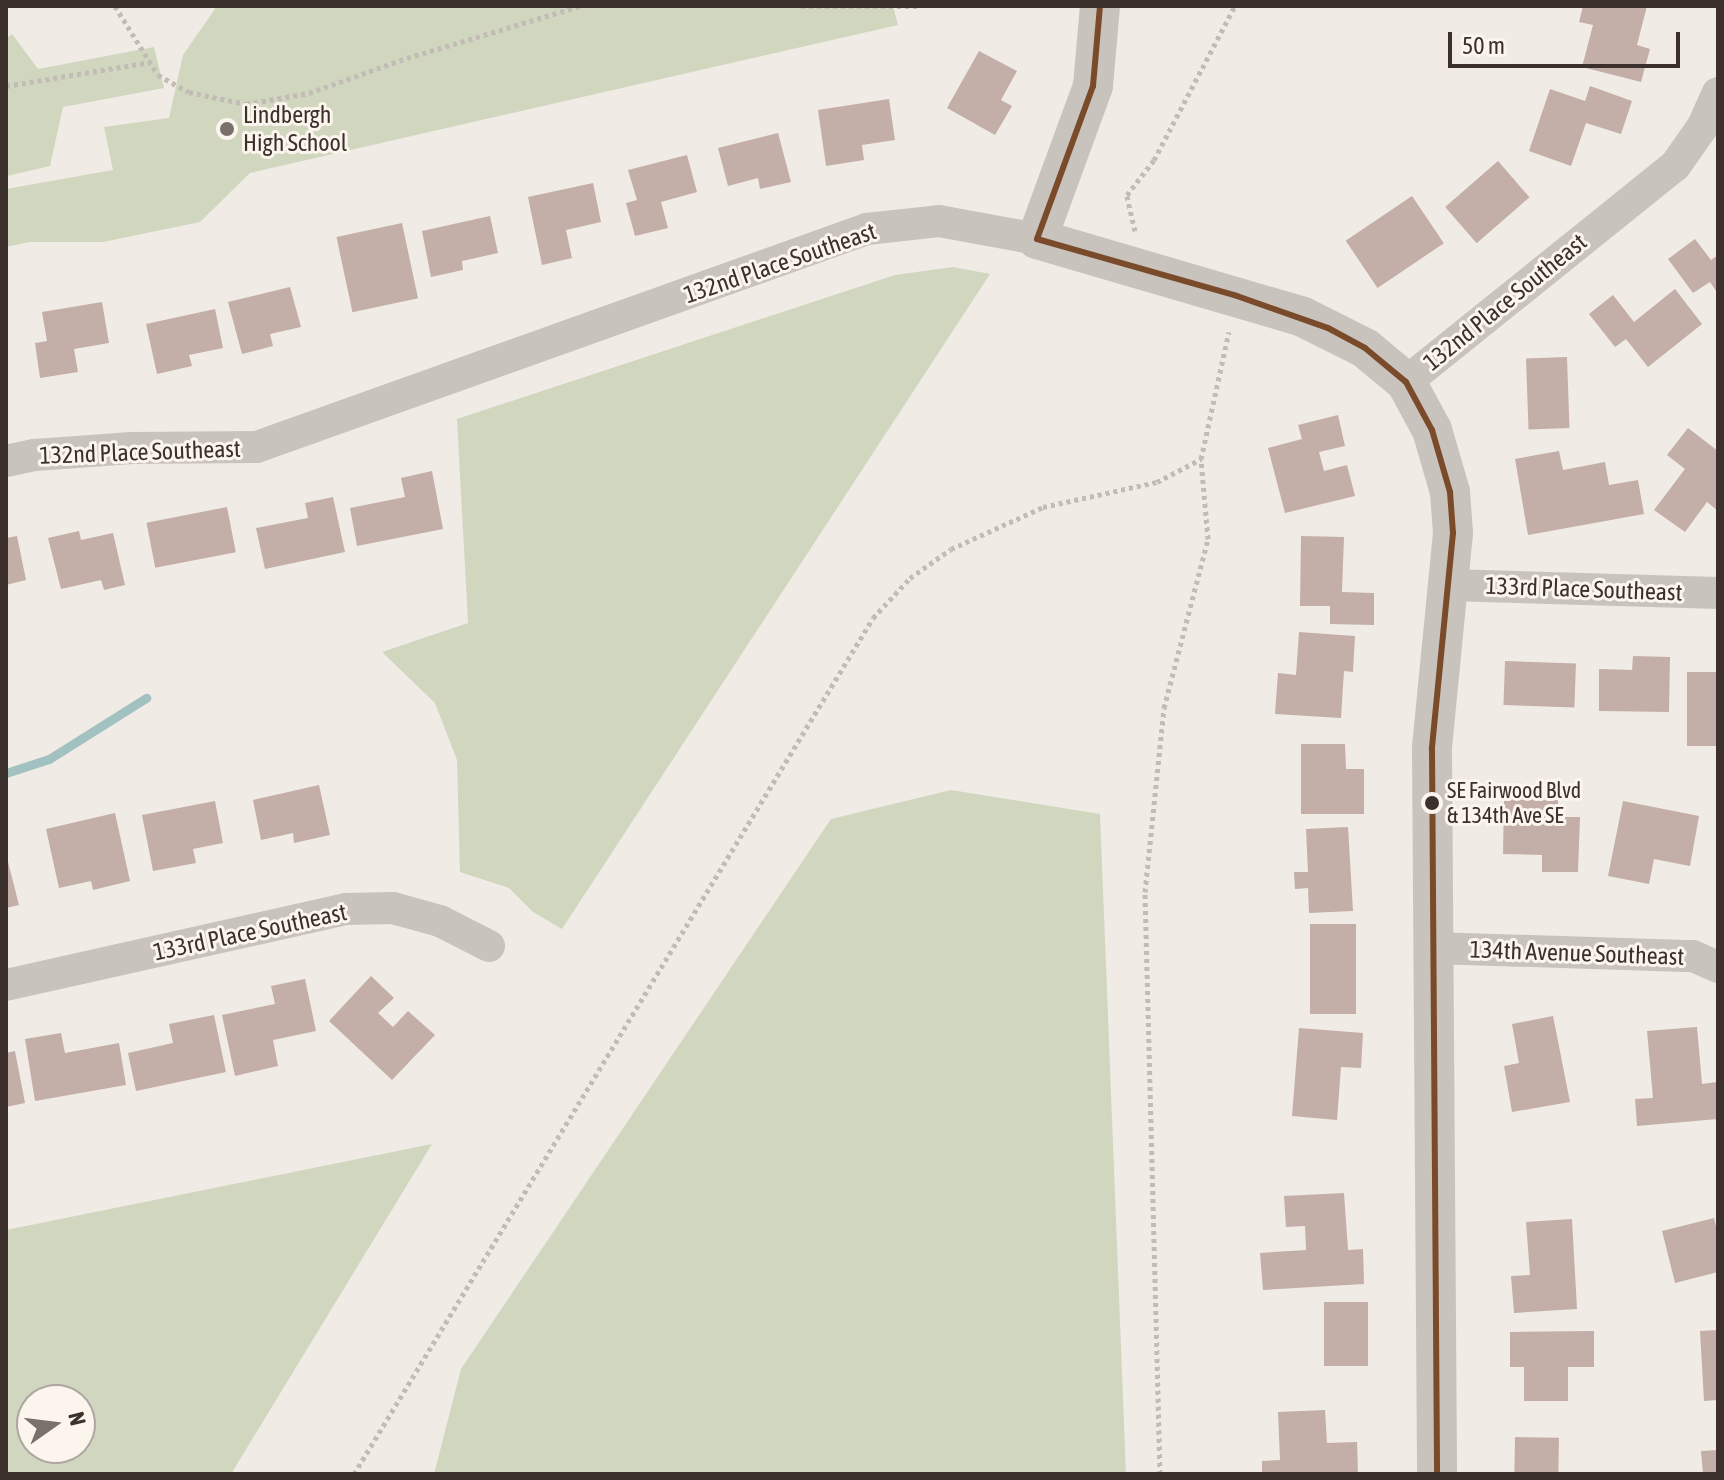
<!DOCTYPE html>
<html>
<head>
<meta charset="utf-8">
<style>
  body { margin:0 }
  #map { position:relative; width:1724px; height:1480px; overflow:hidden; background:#f0ebe5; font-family:"Asap Condensed",sans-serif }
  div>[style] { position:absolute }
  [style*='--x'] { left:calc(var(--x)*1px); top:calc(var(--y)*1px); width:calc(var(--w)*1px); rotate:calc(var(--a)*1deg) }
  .green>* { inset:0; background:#d1d6bf }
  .stream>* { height:9px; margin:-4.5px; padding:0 4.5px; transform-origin:4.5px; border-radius:4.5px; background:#a1c2c1 }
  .building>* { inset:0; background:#c3afa7; transform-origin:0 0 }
  .path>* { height:5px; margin-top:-2.5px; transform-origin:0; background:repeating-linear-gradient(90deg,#c2bbb6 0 4px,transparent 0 8px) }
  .minor>* { height:32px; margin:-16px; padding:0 16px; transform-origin:16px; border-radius:16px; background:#c9c3be }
  .tertiary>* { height:40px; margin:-20px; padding:0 20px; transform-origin:20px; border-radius:20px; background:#c9c3be }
  .bus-1>* { height:6px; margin:-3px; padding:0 3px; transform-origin:3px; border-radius:3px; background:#7a4b2a }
  .dots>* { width:22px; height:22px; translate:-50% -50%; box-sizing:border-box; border:4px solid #fbf5ee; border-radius:50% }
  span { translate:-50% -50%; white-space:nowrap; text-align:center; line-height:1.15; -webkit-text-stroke:6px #fbf5ee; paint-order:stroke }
  .bus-label { font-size:22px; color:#3b302b }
  .left { translate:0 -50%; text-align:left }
  .poi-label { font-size:24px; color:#3b302b }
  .street-label { font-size:24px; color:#3b302b }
  .frame { position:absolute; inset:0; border:8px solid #3b302b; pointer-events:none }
  .north { position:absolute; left:16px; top:1384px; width:80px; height:80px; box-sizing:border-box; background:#fbf5ee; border:2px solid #aea6a0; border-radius:50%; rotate:76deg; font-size:22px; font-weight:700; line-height:32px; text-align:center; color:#3b302b }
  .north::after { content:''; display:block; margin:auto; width:28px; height:36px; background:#7a716c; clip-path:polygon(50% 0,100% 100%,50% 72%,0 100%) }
  .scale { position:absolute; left:1448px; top:32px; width:232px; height:36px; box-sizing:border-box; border:4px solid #3b302b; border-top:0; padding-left:10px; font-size:24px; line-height:28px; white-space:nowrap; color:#3b302b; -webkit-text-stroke:6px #fbf5ee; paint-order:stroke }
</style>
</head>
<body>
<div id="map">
  <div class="green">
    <div style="clip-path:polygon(217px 6px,893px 6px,898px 25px,250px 173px,200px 222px,103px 242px,29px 242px,6px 247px,6px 189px,113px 170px,104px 127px,169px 118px,183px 55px)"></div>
    <div style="clip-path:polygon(12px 34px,38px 69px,154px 47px,164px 88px,63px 107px,50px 166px,7px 176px,6px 39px)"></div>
    <div style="clip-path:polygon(953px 267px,990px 274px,562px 929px,533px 912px,509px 888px,460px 872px,457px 760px,435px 703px,382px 652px,468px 623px,457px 419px,895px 275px)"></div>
    <div style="clip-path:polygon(951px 790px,1100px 814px,1126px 1474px,434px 1474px,461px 1369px,831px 819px)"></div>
    <div style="clip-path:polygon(evenodd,432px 1144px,231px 1474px,6px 1474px,6px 1230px,432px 1144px,80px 1400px,80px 1448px,32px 1448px,32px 1400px,80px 1400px)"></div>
  </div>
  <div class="stream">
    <div style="--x:6;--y:773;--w:45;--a:-18"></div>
    <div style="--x:49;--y:759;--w:115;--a:-32.2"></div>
  </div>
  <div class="building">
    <div style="clip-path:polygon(1583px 6px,1647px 6px,1637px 45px,1650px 49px,1641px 82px,1582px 67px,1593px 25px,1579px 22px)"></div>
    <div style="clip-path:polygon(979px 51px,1017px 71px,1001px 100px,1012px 106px,995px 135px,947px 108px)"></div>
    <div style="clip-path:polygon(1590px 86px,1632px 101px,1621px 134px,1586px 123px,1571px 166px,1529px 151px,1550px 89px,1585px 101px)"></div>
    <div style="clip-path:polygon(889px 99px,895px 140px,862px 145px,864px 160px,826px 166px,818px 110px)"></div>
    <div style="clip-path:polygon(778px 133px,791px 182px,760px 189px,758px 178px,728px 186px,718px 148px)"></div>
    <div style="clip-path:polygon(687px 155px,697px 192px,661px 202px,668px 228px,635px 236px,626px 203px,637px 200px,628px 170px)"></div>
    <div style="left:1498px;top:161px;width:48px;height:70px;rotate:49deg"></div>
    <div style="clip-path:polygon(593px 183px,601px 222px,566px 230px,572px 258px,542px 265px,528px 197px)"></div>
    <div style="left:1412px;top:196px;width:57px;height:80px;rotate:56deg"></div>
    <div style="clip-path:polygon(490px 216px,498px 253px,462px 261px,463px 270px,431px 277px,422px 231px)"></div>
    <div style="left:402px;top:223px;width:77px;height:67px;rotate:78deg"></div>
    <div style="clip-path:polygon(1695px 239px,1711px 260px,1718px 255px,1718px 294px,1710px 282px,1693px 293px,1668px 259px)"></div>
    <div style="clip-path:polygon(290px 287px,301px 327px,270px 334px,273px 346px,242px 354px,228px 302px)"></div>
    <div style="clip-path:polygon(1675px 289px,1702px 324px,1648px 367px,1626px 339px,1615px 347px,1589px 314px,1613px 295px,1634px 322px)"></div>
    <div style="clip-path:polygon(102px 302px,109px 343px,74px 349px,78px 372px,40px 378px,35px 343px,47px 341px,42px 312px)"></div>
    <div style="clip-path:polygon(215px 309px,223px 348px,189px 355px,192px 366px,157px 374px,146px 324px)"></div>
    <div style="left:1567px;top:357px;width:71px;height:41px;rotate:88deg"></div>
    <div style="clip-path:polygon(1338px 415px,1345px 446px,1319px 452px,1324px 471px,1347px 465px,1355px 496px,1285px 513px,1268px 448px,1302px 439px,1298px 425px)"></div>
    <div style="clip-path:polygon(1688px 428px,1718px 451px,1718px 511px,1707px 502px,1685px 532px,1654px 510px,1685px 469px,1667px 455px)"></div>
    <div style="clip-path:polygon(1559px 451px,1563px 470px,1605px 462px,1609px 485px,1638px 480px,1644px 514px,1528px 535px,1515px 459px)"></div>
    <div style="clip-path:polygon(432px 471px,443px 529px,357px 546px,350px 508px,405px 497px,401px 478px)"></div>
    <div style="clip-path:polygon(333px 497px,345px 552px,265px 569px,256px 528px,308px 518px,305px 503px)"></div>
    <div style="left:227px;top:507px;width:46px;height:82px;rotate:79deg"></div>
    <div style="clip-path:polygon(79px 531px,81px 540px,113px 533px,125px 585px,104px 590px,101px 580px,61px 589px,48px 538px)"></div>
    <div style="clip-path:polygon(17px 536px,26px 580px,6px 585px,6px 538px)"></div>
    <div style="clip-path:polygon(1301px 536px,1344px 537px,1342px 592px,1374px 593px,1374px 625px,1330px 624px,1330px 606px,1300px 606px)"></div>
    <div style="clip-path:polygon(1299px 632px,1355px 636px,1353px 672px,1344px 671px,1341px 718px,1275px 714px,1278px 673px,1296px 675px)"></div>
    <div style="clip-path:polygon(1633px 656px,1670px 657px,1669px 712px,1599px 711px,1599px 669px,1632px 670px)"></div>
    <div style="left:1505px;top:661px;width:71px;height:44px;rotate:2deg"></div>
    <div style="left:1718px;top:672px;width:74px;height:31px;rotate:90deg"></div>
    <div style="clip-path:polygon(1301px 744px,1345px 744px,1346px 769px,1364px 769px,1364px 814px,1301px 814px)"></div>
    <div style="clip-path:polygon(319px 785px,330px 835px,294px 843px,293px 833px,261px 840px,253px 800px)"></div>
    <div style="clip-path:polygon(1504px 799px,1558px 800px,1558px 817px,1580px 817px,1578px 872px,1542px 872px,1542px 855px,1503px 854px)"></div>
    <div style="clip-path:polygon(215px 801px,223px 843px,193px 849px,196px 863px,153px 871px,142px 815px)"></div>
    <div style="clip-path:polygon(1623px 801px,1699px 816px,1690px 866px,1654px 859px,1649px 884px,1608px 876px)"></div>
    <div style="clip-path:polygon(115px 813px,130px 881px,93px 890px,91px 881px,59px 888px,46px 829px)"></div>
    <div style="clip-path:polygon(1348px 827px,1353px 911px,1309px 913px,1308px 888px,1295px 889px,1294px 872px,1308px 872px,1306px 829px)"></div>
    <div style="clip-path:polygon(6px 854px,19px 905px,6px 908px)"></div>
    <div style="left:1310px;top:924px;width:46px;height:90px"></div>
    <div style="clip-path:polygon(371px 976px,394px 998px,378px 1013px,393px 1027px,408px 1011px,435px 1035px,392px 1080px,329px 1021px)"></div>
    <div style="clip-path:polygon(305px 979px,316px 1031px,273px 1040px,278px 1066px,235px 1076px,222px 1015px,275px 1004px,271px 986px)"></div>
    <div style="clip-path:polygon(214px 1015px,226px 1072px,136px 1091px,128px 1053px,173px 1043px,169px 1024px)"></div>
    <div style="clip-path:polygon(1553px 1016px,1570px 1102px,1512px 1112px,1504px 1066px,1519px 1063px,1512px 1024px)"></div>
    <div style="clip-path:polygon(1697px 1027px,1702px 1084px,1717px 1082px,1718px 1119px,1637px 1126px,1635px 1099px,1653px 1098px,1647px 1031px)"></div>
    <div style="clip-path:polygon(1299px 1028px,1363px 1033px,1361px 1068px,1341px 1067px,1337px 1120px,1292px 1116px)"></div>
    <div style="clip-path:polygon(61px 1033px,65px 1053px,119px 1043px,126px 1085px,35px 1101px,25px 1039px)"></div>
    <div style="clip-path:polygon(15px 1051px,25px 1103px,6px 1107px,6px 1053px)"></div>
    <div style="clip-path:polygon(1344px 1193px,1348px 1250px,1363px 1249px,1364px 1284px,1263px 1290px,1260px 1253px,1306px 1250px,1305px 1226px,1286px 1227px,1284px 1196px)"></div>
    <div style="clip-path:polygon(1714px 1218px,1718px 1235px,1718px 1272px,1675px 1283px,1662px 1231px)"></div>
    <div style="clip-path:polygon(1572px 1219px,1577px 1309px,1514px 1313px,1511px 1276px,1530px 1275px,1526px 1222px)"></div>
    <div style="left:1324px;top:1302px;width:44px;height:64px"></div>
    <div style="clip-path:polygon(1718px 1330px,1718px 1400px,1704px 1401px,1700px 1331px)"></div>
    <div style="clip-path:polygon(1594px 1331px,1594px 1367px,1568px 1367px,1568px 1401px,1524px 1401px,1524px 1367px,1510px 1367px,1510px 1332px)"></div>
    <div style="clip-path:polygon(1325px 1410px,1327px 1443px,1357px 1442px,1358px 1474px,1262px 1474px,1262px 1461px,1280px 1460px,1278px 1412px)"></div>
    <div style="left:1515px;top:1437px;width:44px;height:37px;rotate:1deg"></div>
    <div style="clip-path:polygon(1718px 1450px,1718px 1474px,1703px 1474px,1701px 1451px)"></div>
  </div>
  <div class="path">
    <div style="--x:115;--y:6;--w:81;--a:58.1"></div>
    <div style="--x:158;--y:75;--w:35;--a:29"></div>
    <div style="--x:189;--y:92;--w:58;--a:11.9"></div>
    <div style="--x:246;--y:104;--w:64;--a:-9.9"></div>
    <div style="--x:309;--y:93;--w:104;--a:-19.7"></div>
    <div style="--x:407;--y:58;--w:181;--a:-16.7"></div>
    <div style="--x:801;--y:6;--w:120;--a:0"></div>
    <div style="--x:6;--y:86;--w:147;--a:-9.4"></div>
    <div style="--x:1135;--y:231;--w:37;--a:-103"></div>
    <div style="--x:1127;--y:195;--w:44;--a:-52.4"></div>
    <div style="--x:1154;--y:160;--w:174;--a:-62.3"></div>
    <div style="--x:354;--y:1474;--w:1001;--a:-58.77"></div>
    <div style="--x:873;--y:618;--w:54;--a:-47.2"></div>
    <div style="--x:910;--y:578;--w:50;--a:-35.3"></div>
    <div style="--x:951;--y:549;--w:101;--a:-24.5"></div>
    <div style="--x:1043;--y:507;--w:117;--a:-12.4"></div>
    <div style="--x:1157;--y:482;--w:50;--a:-27.6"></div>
    <div style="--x:1201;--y:459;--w:130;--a:-77.6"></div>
    <div style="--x:1160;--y:1474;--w:582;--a:-91.48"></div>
    <div style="--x:1145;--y:892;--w:185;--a:-84.1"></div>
    <div style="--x:1164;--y:708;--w:175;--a:-75.4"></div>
    <div style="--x:1208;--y:539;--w:80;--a:-95"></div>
  </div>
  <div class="minor">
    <div style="--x:1406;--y:382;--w:345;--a:-38.8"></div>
    <div style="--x:1675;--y:166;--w:49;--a:-55"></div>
    <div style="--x:1703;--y:126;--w:36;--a:-66"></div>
    <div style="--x:6;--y:461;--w:30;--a:-12"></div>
    <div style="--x:35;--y:455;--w:97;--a:-4.1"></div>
    <div style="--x:132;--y:448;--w:125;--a:-0.5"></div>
    <div style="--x:257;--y:447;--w:648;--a:-19.67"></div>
    <div style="--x:867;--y:229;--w:72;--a:-6.3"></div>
    <div style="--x:939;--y:221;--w:100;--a:10.4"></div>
    <div style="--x:1449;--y:585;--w:269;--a:1.7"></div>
    <div style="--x:1433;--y:948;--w:260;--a:1.8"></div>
    <div style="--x:1693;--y:956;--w:27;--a:24"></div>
    <div style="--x:6;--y:985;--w:349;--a:-12.6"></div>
    <div style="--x:347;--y:909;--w:46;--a:-1.2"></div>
    <div style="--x:393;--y:908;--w:49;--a:15.5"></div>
    <div style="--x:440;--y:921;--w:55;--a:27"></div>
  </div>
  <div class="tertiary">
    <div style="--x:1100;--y:6;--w:80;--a:95"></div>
    <div style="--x:1093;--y:86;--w:163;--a:110.1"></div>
    <div style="--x:1037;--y:239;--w:277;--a:16.3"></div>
    <div style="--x:1303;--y:317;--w:69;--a:26.6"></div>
    <div style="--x:1365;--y:348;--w:53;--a:39.7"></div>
    <div style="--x:1406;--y:382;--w:55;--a:61.6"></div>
    <div style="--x:1432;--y:430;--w:65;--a:73.8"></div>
    <div style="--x:1450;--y:492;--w:41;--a:85.8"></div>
    <div style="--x:1453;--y:533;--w:217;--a:95.6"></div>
    <div style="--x:1432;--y:749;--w:725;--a:89.6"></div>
  </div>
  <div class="bus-1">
    <div style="--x:1037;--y:239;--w:208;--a:15.9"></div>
    <div style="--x:1237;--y:296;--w:96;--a:19.4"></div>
    <div style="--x:1328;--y:328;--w:42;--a:28.4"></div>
    <div style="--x:1365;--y:348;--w:53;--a:39.7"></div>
    <div style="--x:1406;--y:382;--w:55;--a:61.6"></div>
    <div style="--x:1432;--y:430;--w:65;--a:73.8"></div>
    <div style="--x:1450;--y:492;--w:41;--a:85.8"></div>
    <div style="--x:1453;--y:533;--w:217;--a:95.6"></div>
    <div style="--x:1432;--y:749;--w:725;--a:89.6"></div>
    <div style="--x:1037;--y:239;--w:163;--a:-69.9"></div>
    <div style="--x:1093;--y:86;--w:80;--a:-85"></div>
  </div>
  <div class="dots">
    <div style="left:227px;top:129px;background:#7a716c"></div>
    <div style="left:1432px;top:803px;background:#3b302b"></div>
  </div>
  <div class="bus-label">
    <span class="left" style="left:1447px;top:803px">SE Fairwood Blvd<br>&amp; 134th Ave SE</span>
  </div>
  <div class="poi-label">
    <span class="left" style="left:243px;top:129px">Lindbergh<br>High School</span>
  </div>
  <div class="street-label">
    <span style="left:780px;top:263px;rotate:-19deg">132nd Place Southeast</span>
    <span style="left:1505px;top:302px;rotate:-39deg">132nd Place Southeast</span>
    <span style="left:140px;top:452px;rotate:-2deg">132nd Place Southeast</span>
    <span style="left:1584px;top:589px;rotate:2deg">133rd Place Southeast</span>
    <span style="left:250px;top:932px;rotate:-12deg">133rd Place Southeast</span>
    <span style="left:1577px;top:953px;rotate:2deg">134th Avenue Southeast</span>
  </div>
  <div class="frame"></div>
  <div class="north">N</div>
  <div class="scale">50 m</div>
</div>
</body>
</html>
